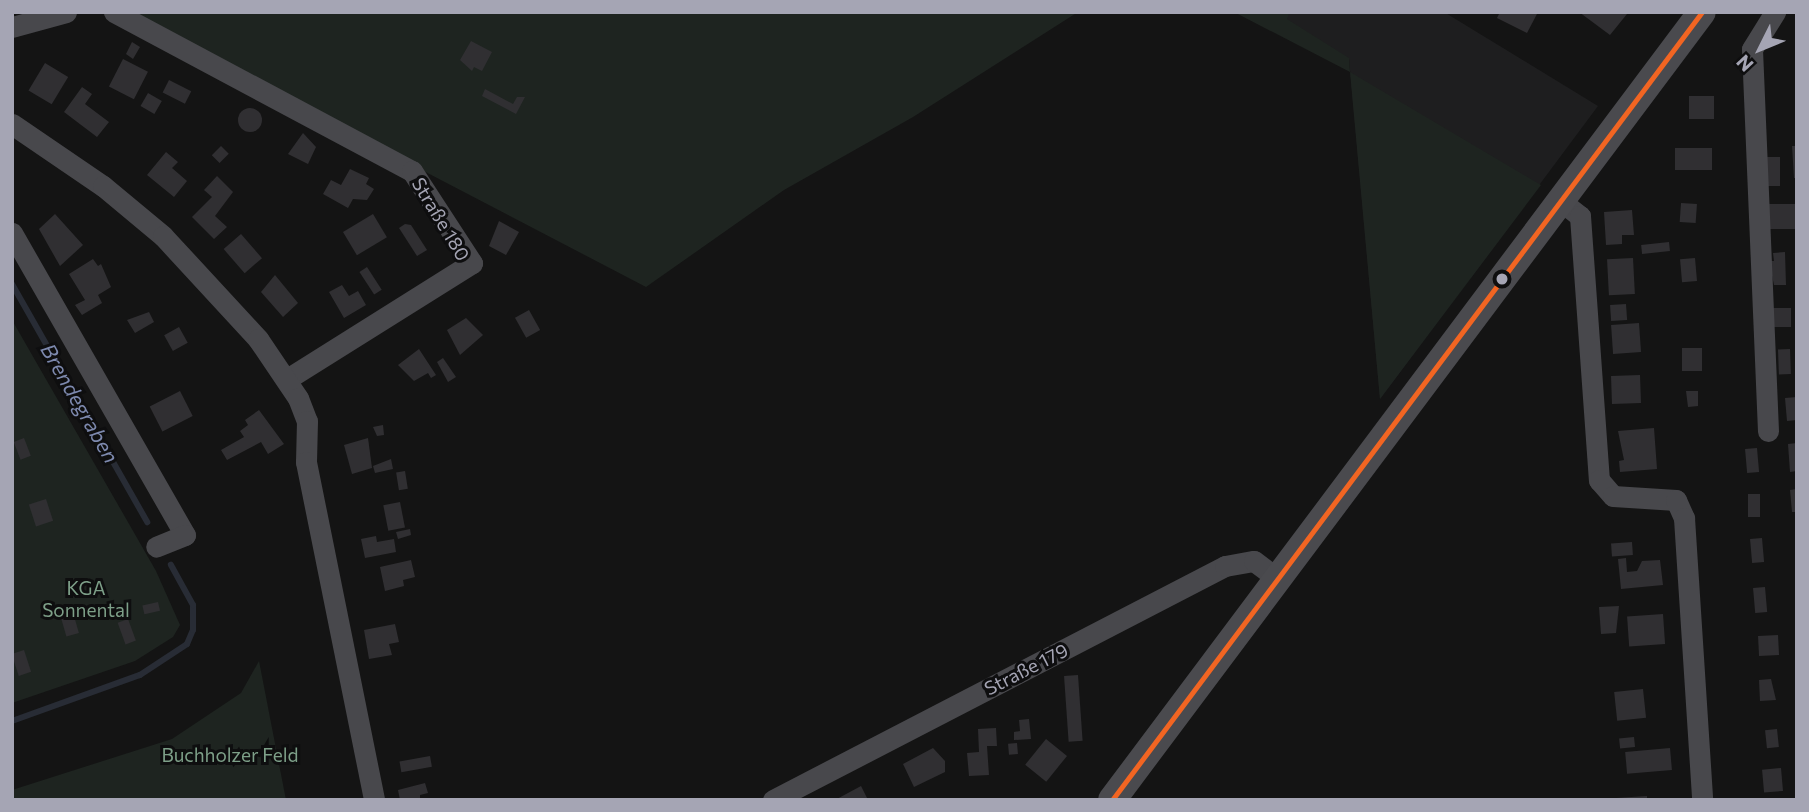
<!DOCTYPE html>
<html>
<head>
<meta charset="utf-8">
<style>
  body { margin:0 }
  #map { position:relative; width:1809px; height:812px; overflow:hidden; background:#141414; font-family:Commissioner,sans-serif }
  div>[style] { position:absolute }
  [style*='--x'] { left:calc(var(--x)*1px); top:calc(var(--y)*1px); width:calc(var(--w)*1px); rotate:calc(var(--a)*1deg) }
  .built>* { inset:0; background:#1e1e1f }
  .green>* { inset:0; background:#1e2420 }
  .stream>* { height:6px; margin:-3px; padding:0 3px; transform-origin:3px; border-radius:3px; background:#282c35 }
  .building>* { inset:0; background:#302f32; transform-origin:0 0 }
  .round { border-radius:50% }
  .minor>* { height:21px; margin:-10.5px; padding:0 10.5px; transform-origin:10.5px; border-radius:10.5px; background:#48484c }
  .major>* { height:28px; margin:-14px; padding:0 14px; transform-origin:14px; border-radius:14px; background:#4a4a4e }
  .bus-1>* { height:5px; margin:-2.5px; padding:0 2.5px; transform-origin:2.5px; border-radius:2.5px; background:#f26522 }
  .dots>* { width:19px; height:19px; translate:-50% -50%; box-sizing:border-box; border:4px solid #0e0e0f; border-radius:50% }
  span { translate:-50% -50%; white-space:nowrap; text-align:center; line-height:1.15; -webkit-text-stroke:6px #0e0e0f; paint-order:stroke }
  .street-label { font-size:19px; color:#a5a5b4 }
  .park-label { font-size:19px; color:#7d9f88 }
  .water-label { font-size:21px; color:#7d89ae; font-style:italic }
  .frame { position:absolute; inset:0; border:14px solid #a5a5b4; pointer-events:none }
  .north { position:absolute; left:1725px; top:14px; width:70px; height:70px; -webkit-text-stroke:5px #0e0e0f; paint-order:stroke; rotate:227deg; font-size:19px; font-weight:700; line-height:28px; text-align:center; color:#a5a5b4 }
  .north::after { content:''; display:block; margin:auto; width:24px; height:32px; background:#a5a5b4; clip-path:polygon(50% 0,100% 100%,50% 72%,0 100%) }
</style>
</head>
<body>
<div id="map">
  <div class="built">
    <div style="clip-path:polygon(1290px 12px,1444px 12px,1598px 106px,1380px 399px,1349px 59px,1286px 19px)"></div>
  </div>
  <div class="green">
    <div style="clip-path:polygon(119px 12px,1078px 12px,913px 117px,784px 190px,646px 287px)"></div>
    <div style="clip-path:polygon(1234px 12px,1290px 12px,1287px 19px,1349px 58px,1350px 72px,1541px 185px,1380px 399px,1350px 72px)"></div>
    <div style="clip-path:polygon(12px 320px,156px 571px,180px 625px,173px 637px,135px 661px,12px 703px)"></div>
    <div style="clip-path:polygon(259px 661px,286px 800px,12px 800px,12px 790px,172px 739px,241px 693px)"></div>
  </div>
  <div class="stream">
    <div style="--x:12;--y:284;--w:274;--a:60.4"></div>
    <div style="--x:12;--y:721;--w:136;--a:-19.8"></div>
    <div style="--x:140;--y:675;--w:56;--a:-33.4"></div>
    <div style="--x:187;--y:644;--w:15;--a:-67"></div>
    <div style="--x:193;--y:630;--w:25;--a:-90"></div>
    <div style="--x:193;--y:605;--w:46;--a:-118.8"></div>
  </div>
  <div class="building">
    <div style="clip-path:polygon(1500px 12px,1538px 12px,1527px 33px,1497px 18px)"></div>
    <div style="clip-path:polygon(1579px 12px,1625px 12px,1627px 14px,1610px 35px)"></div>
    <div style="clip-path:polygon(471px 41px,492px 52px,482px 71px,474px 67px,472px 71px,460px 60px)"></div>
    <div style="clip-path:polygon(132px 42px,140px 47px,133px 59px,126px 54px)"></div>
    <div style="left:123px;top:59px;width:28px;height:31px;rotate:27deg"></div>
    <div style="left:45px;top:63px;width:27px;height:32px;rotate:31deg"></div>
    <div style="left:169px;top:80px;width:25px;height:14px;rotate:27deg"></div>
    <div style="clip-path:polygon(82px 87px,92px 94px,85px 104px,109px 122px,97px 137px,64px 112px)"></div>
    <div style="clip-path:polygon(485px 89px,513px 104px,517px 97px,525px 97px,516px 114px,482px 96px)"></div>
    <div style="left:148px;top:93px;width:16px;height:15px;rotate:30deg"></div>
    <div style="left:1689px;top:96px;width:25px;height:23px"></div>
    <div class="round" style="left:238px;top:108px;width:24px;height:24px"></div>
    <div style="clip-path:polygon(303px 133px,316px 147px,308px 164px,288px 154px)"></div>
    <div style="left:221px;top:146px;width:11px;height:13px;rotate:45deg"></div>
    <div style="clip-path:polygon(1792px 146px,1797px 146px,1797px 178px,1794px 178px)"></div>
    <div style="left:1712px;top:148px;width:22px;height:37px;rotate:90deg"></div>
    <div style="clip-path:polygon(166px 152px,178px 162px,172px 168px,187px 181px,174px 197px,147px 175px)"></div>
    <div style="left:1765px;top:157px;width:15px;height:29px"></div>
    <div style="clip-path:polygon(350px 169px,369px 178px,366px 184px,374px 189px,367px 200px,353px 199px,348px 208px,323px 194px,331px 180px,341px 185px)"></div>
    <div style="clip-path:polygon(217px 176px,233px 192px,215px 216px,227px 227px,214px 239px,192px 217px,212px 197px,204px 190px)"></div>
    <div style="left:1681px;top:203px;width:16px;height:19px;rotate:4deg"></div>
    <div style="left:1797px;top:204px;width:25px;height:29px;rotate:90deg"></div>
    <div style="clip-path:polygon(1632px 210px,1634px 235px,1622px 235px,1622px 244px,1606px 245px,1604px 212px)"></div>
    <div style="clip-path:polygon(55px 214px,83px 245px,60px 266px,39px 229px)"></div>
    <div style="left:373px;top:214px;width:27px;height:35px;rotate:59deg"></div>
    <div style="clip-path:polygon(499px 221px,519px 232px,506px 255px,489px 246px)"></div>
    <div style="clip-path:polygon(405px 224px,411px 225px,427px 250px,417px 256px,399px 228px)"></div>
    <div style="left:241px;top:234px;width:32px;height:23px;rotate:49deg"></div>
    <div style="left:1669px;top:242px;width:9px;height:28px;rotate:84deg"></div>
    <div style="clip-path:polygon(1785px 252px,1786px 285px,1774px 285px,1769px 261px,1774px 261px,1773px 253px)"></div>
    <div style="left:1633px;top:258px;width:36px;height:26px;rotate:87deg"></div>
    <div style="left:1695px;top:258px;width:23px;height:15px;rotate:85deg"></div>
    <div style="clip-path:polygon(93px 259px,98px 266px,101px 264px,111px 287px,98px 295px,102px 303px,82px 315px,75px 305px,85px 300px,69px 274px)"></div>
    <div style="left:367px;top:267px;width:27px;height:9px;rotate:57deg"></div>
    <div style="clip-path:polygon(275px 275px,298px 303px,283px 317px,261px 292px)"></div>
    <div style="clip-path:polygon(342px 285px,349px 296px,358px 291px,366px 305px,344px 318px,329px 292px)"></div>
    <div style="left:1626px;top:304px;width:16px;height:16px;rotate:86deg"></div>
    <div style="left:1772px;top:308px;width:19px;height:19px"></div>
    <div style="left:529px;top:310px;width:23px;height:16px;rotate:61deg"></div>
    <div style="clip-path:polygon(149px 312px,154px 322px,135px 333px,127px 320px)"></div>
    <div style="clip-path:polygon(466px 318px,483px 335px,460px 355px,447px 330px)"></div>
    <div style="left:1639px;top:323px;width:29px;height:28px;rotate:86deg"></div>
    <div style="left:179px;top:327px;width:18px;height:17px;rotate:61deg"></div>
    <div style="left:1682px;top:348px;width:20px;height:23px"></div>
    <div style="clip-path:polygon(419px 349px,436px 375px,431px 378px,428px 373px,414px 381px,398px 365px)"></div>
    <div style="left:1790px;top:349px;width:25px;height:12px;rotate:88deg"></div>
    <div style="clip-path:polygon(443px 358px,456px 377px,448px 382px,437px 362px)"></div>
    <div style="left:1640px;top:375px;width:28px;height:29px;rotate:88deg"></div>
    <div style="left:180px;top:391px;width:28px;height:34px;rotate:63deg"></div>
    <div style="clip-path:polygon(1686px 391px,1698px 391px,1698px 406px,1688px 407px)"></div>
    <div style="clip-path:polygon(1797px 397px,1797px 420px,1787px 421px,1785px 398px)"></div>
    <div style="clip-path:polygon(259px 410px,284px 444px,268px 454px,261px 442px,227px 460px,221px 450px,244px 437px,240px 431px,248px 425px,245px 420px)"></div>
    <div style="clip-path:polygon(383px 425px,384px 435px,377px 436px,373px 427px)"></div>
    <div style="clip-path:polygon(1654px 428px,1657px 469px,1620px 472px,1619px 461px,1624px 460px,1618px 431px)"></div>
    <div style="left:24px;top:438px;width:19px;height:11px;rotate:69deg"></div>
    <div style="clip-path:polygon(368px 438px,372px 468px,352px 474px,344px 445px)"></div>
    <div style="clip-path:polygon(1797px 443px,1797px 471px,1790px 472px,1788px 444px)"></div>
    <div style="left:1757px;top:448px;width:24px;height:12px;rotate:85deg"></div>
    <div style="clip-path:polygon(391px 459px,393px 469px,375px 473px,373px 466px)"></div>
    <div style="left:405px;top:471px;width:18px;height:9px;rotate:81deg"></div>
    <div style="clip-path:polygon(1797px 489px,1797px 512px,1792px 512px,1790px 490px)"></div>
    <div style="left:1748px;top:494px;width:12px;height:23px"></div>
    <div style="left:46px;top:499px;width:23px;height:18px;rotate:72deg"></div>
    <div style="left:400px;top:502px;width:26px;height:17px;rotate:79deg"></div>
    <div style="clip-path:polygon(410px 529px,411px 535px,398px 539px,396px 532px)"></div>
    <div style="clip-path:polygon(376px 536px,377px 542px,394px 539px,396px 552px,365px 558px,361px 539px)"></div>
    <div style="left:1762px;top:538px;width:24px;height:12px;rotate:85deg"></div>
    <div style="left:1632px;top:542px;width:13px;height:21px;rotate:86deg"></div>
    <div style="clip-path:polygon(1626px 558px,1627px 572px,1637px 571px,1642px 561px,1660px 560px,1663px 585px,1621px 589px,1618px 559px)"></div>
    <div style="clip-path:polygon(411px 560px,415px 577px,403px 580px,404px 586px,385px 591px,380px 567px)"></div>
    <div style="left:1765px;top:587px;width:25px;height:12px;rotate:85deg"></div>
    <div style="left:158px;top:602px;width:9px;height:16px;rotate:77deg"></div>
    <div style="clip-path:polygon(1619px 606px,1616px 633px,1601px 634px,1599px 607px)"></div>
    <div style="left:72px;top:609px;width:25px;height:13px;rotate:74deg"></div>
    <div style="left:1663px;top:614px;width:30px;height:36px;rotate:86deg"></div>
    <div style="left:128px;top:619px;width:23px;height:11px;rotate:70deg"></div>
    <div style="clip-path:polygon(395px 624px,399px 642px,389px 644px,392px 655px,369px 659px,364px 630px)"></div>
    <div style="left:1778px;top:635px;width:20px;height:20px;rotate:87deg"></div>
    <div style="left:24px;top:650px;width:23px;height:13px;rotate:72deg"></div>
    <div style="left:1078px;top:675px;width:66px;height:14px;rotate:86deg"></div>
    <div style="clip-path:polygon(1771px 679px,1776px 700px,1760px 701px,1759px 680px)"></div>
    <div style="left:1643px;top:689px;width:29px;height:29px;rotate:84deg"></div>
    <div style="clip-path:polygon(1029px 719px,1031px 739px,1014px 740px,1014px 732px,1020px 731px,1019px 720px)"></div>
    <div style="clip-path:polygon(996px 728px,997px 746px,987px 746px,989px 775px,969px 776px,967px 753px,979px 752px,978px 729px)"></div>
    <div style="left:1777px;top:729px;width:18px;height:12px;rotate:84deg"></div>
    <div style="left:1634px;top:737px;width:10px;height:15px;rotate:84deg"></div>
    <div style="left:1046px;top:739px;width:27px;height:33px;rotate:39deg"></div>
    <div style="left:1017px;top:743px;width:11px;height:9px;rotate:85deg"></div>
    <div style="clip-path:polygon(933px 748px,945px 761px,945px 772px,914px 787px,903px 764px)"></div>
    <div style="left:1670px;top:748px;width:22px;height:45px;rotate:85deg"></div>
    <div style="left:430px;top:756px;width:11px;height:31px;rotate:80deg"></div>
    <div style="left:1781px;top:768px;width:23px;height:19px;rotate:85deg"></div>
    <div style="clip-path:polygon(425px 783px,428px 793px,420px 795px,420px 800px,400px 800px,398px 790px)"></div>
    <div style="clip-path:polygon(861px 786px,868px 800px,835px 800px)"></div>
    <div style="clip-path:polygon(1647px 796px,1647px 800px,1616px 800px,1616px 798px)"></div>
  </div>
  <div class="minor">
    <div style="--x:114;--y:12;--w:338;--a:28.1"></div>
    <div style="--x:412;--y:171;--w:110;--a:56.9"></div>
    <div style="--x:472;--y:263;--w:218;--a:147.9"></div>
    <div style="--x:12;--y:27;--w:56;--a:-15.5"></div>
    <div style="--x:12;--y:124;--w:110;--a:34.3"></div>
    <div style="--x:103;--y:186;--w:78;--a:39.8"></div>
    <div style="--x:163;--y:236;--w:140;--a:47.3"></div>
    <div style="--x:258;--y:339;--w:71;--a:55.9"></div>
    <div style="--x:298;--y:398;--w:25;--a:69"></div>
    <div style="--x:307;--y:421;--w:41;--a:91.4"></div>
    <div style="--x:306;--y:462;--w:345;--a:78.6"></div>
    <div style="--x:1562;--y:202;--w:23;--a:38"></div>
    <div style="--x:1580;--y:216;--w:265;--a:85.9"></div>
    <div style="--x:1599;--y:480;--w:21;--a:49"></div>
    <div style="--x:1613;--y:496;--w:63;--a:3.6"></div>
    <div style="--x:1676;--y:500;--w:20;--a:66"></div>
    <div style="--x:1684;--y:518;--w:283;--a:86.3"></div>
    <div style="--x:12;--y:233;--w:348;--a:60.2"></div>
    <div style="--x:185;--y:535;--w:31;--a:158"></div>
    <div style="--x:1768;--y:431;--w:382;--a:-92.4"></div>
    <div style="--x:1752;--y:49;--w:44;--a:-58.1"></div>
    <div style="--x:773;--y:800;--w:509;--a:-27.37"></div>
    <div style="--x:1225;--y:566;--w:29;--a:-10"></div>
    <div style="--x:1254;--y:561;--w:30;--a:37"></div>
  </div>
  <div class="major">
    <div style="--x:1112;--y:800;--w:984;--a:-53.18"></div>
  </div>
  <div class="bus-1">
    <div style="--x:1112;--y:800;--w:984;--a:-53.18"></div>
  </div>
  <div class="dots">
    <div style="left:1502px;top:279px;background:#a5a5b4"></div>
  </div>
  <div class="street-label">
    <span style="left:441px;top:219px;rotate:59deg">Straße 180</span>
    <span style="left:1026px;top:669px;rotate:-27deg">Straße 179</span>
  </div>
  <div class="park-label">
    <span style="left:86px;top:599px">KGA<br>Sonnental</span>
    <span style="left:230px;top:755px">Buchholzer Feld</span>
  </div>
  <div class="water-label">
    <span style="left:80px;top:403px;rotate:60deg">Brendegraben</span>
  </div>
  <div class="frame"></div>
  <div class="north">N</div>
</div>
</body>
</html>
